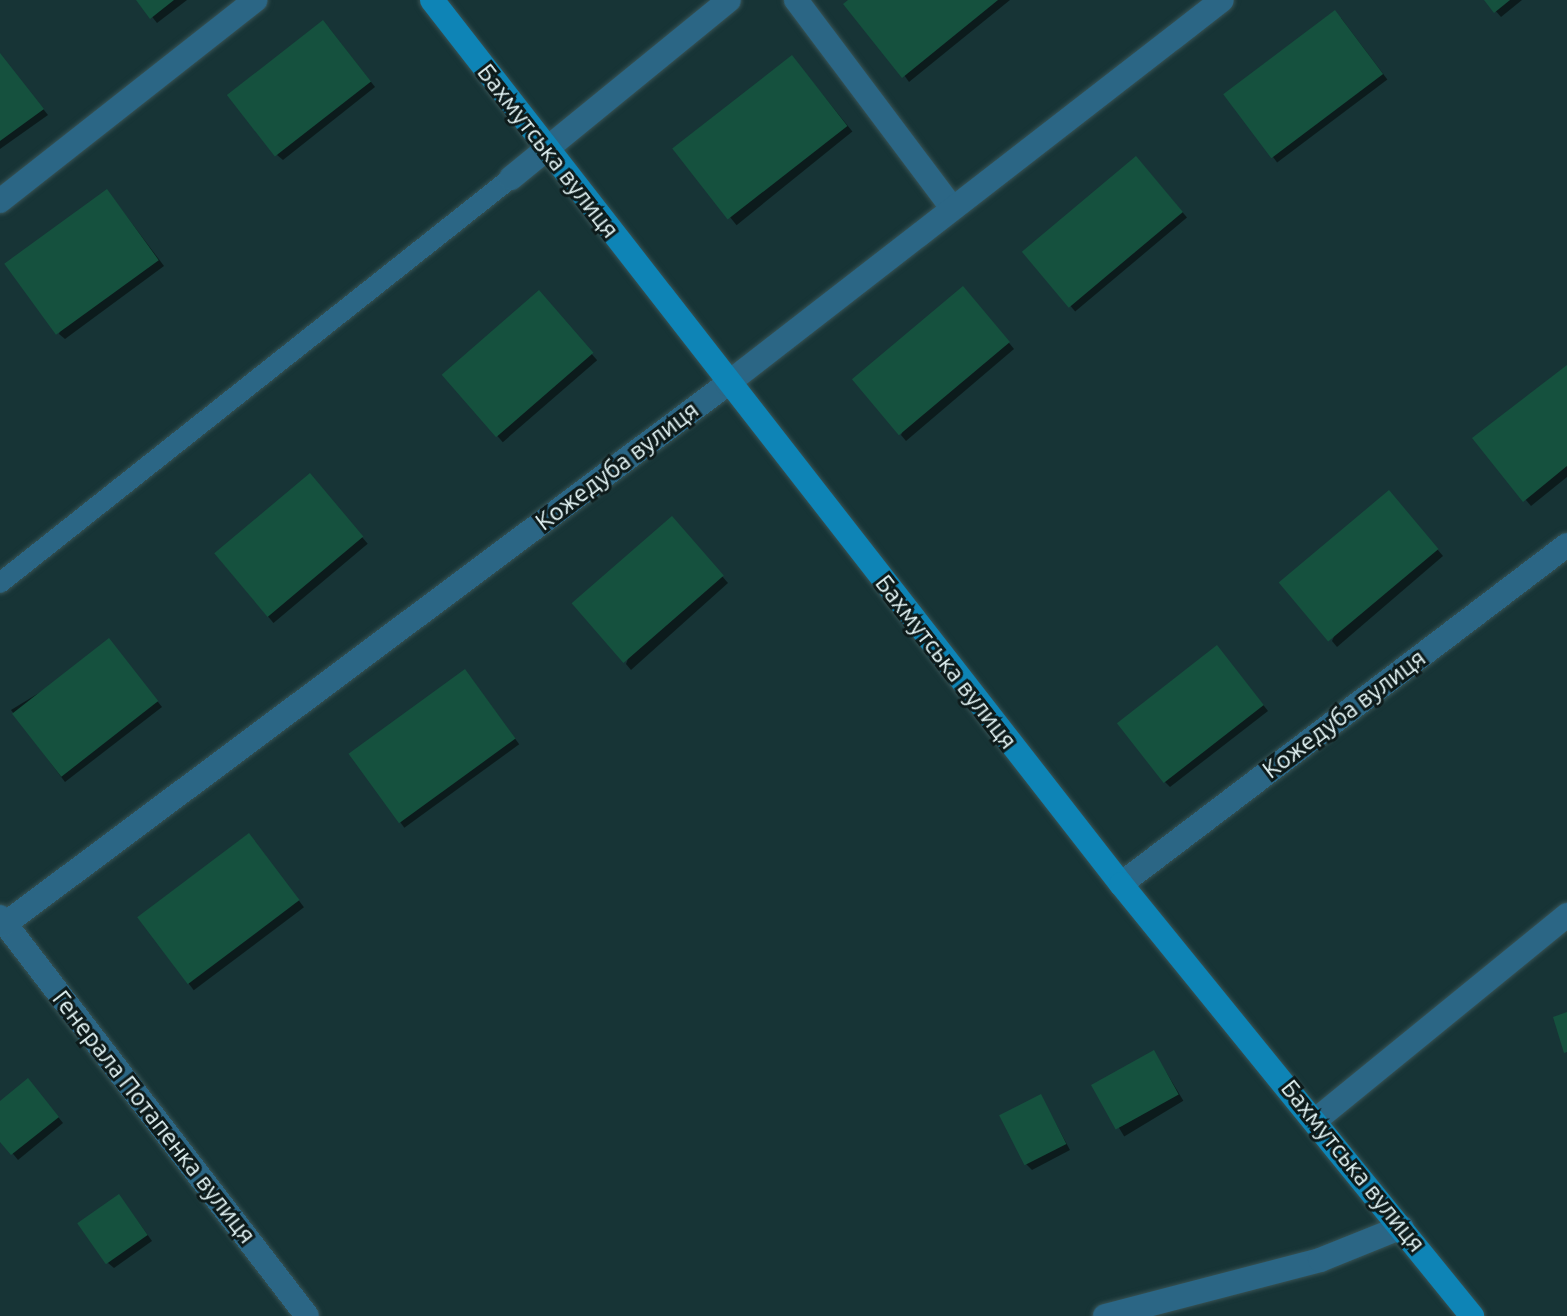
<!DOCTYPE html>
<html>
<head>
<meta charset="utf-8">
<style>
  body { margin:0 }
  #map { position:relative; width:1567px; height:1316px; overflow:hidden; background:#173436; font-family:Ubuntu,sans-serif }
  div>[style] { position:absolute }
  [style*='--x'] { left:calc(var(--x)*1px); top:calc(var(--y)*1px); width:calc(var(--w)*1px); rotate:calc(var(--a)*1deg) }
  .shadow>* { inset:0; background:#0007; transform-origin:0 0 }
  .building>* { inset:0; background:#15513e; transform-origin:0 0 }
  .roads { filter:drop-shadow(0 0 2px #385355) drop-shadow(0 0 2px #385355) }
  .service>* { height:20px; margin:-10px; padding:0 10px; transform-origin:10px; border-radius:10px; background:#2b6685 }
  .minor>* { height:24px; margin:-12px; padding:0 12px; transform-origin:12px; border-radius:12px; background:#2b6685 }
  .secondary>* { height:24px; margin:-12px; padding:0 12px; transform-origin:12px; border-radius:12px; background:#0e84b6 }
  span { translate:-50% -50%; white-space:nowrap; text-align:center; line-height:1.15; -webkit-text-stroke:6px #0d1a1a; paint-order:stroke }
  .street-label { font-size:24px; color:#e5f6f7 }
</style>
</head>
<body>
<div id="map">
  <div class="shadow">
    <div style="clip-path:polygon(139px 0,187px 0,157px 23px)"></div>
    <div style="clip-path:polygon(851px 0,1010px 0,909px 82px)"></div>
    <div style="clip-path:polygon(1486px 0,1522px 0,1501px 17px)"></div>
    <div style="left:1341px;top:18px;width:77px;height:138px;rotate:53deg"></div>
    <div style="clip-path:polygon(329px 28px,375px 87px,283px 160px,277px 155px)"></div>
    <div style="clip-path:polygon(0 55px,48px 115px,0 149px)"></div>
    <div style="left:797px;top:63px;width:88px;height:149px;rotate:51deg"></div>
    <div style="left:1142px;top:164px;width:70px;height:146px;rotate:50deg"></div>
    <div style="clip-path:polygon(112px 197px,164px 266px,65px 339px,59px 334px)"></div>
    <div style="clip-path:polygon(969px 294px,1014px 349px,906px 441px,901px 435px)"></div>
    <div style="left:544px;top:299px;width:81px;height:125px;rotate:49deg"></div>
    <div style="clip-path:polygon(1567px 367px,1567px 477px,1531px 506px,1474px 438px)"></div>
    <div style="left:315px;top:481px;width:82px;height:123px;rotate:50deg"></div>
    <div style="clip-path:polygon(1394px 498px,1443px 556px,1337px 647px,1332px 641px)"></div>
    <div style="clip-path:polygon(677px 524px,728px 583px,631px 670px,626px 664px)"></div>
    <div style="clip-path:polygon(114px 647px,162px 707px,65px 782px,11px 710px)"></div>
    <div style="clip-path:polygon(1222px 653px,1268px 711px,1170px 787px,1164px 781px)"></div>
    <div style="left:471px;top:678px;width:82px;height:142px;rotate:54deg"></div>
    <div style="left:254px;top:841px;width:83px;height:138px;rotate:53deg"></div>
    <div style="left:1154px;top:1052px;width:57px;height:69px;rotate:59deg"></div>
    <div style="clip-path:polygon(34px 1087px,63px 1123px,18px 1160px,0 1138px,0 1104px)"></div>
    <div style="clip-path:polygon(1041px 1096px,1070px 1150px,1032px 1170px,1026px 1164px)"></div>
    <div style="clip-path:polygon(124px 1202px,152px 1241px,114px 1268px,108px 1263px)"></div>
  </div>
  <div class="building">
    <div style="clip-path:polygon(136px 0,174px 0,150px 19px)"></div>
    <div style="clip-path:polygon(848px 0,998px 0,902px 78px,843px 4px)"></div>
    <div style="clip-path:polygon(1484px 0,1510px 0,1494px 13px)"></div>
    <div style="left:1335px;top:10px;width:80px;height:140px;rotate:53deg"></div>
    <div style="left:323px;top:20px;width:78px;height:122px;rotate:52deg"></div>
    <div style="clip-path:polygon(0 53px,44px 109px,0 141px)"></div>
    <div style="left:792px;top:55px;width:90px;height:152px;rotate:52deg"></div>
    <div style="left:1136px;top:156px;width:73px;height:149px;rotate:50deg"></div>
    <div style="left:107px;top:189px;width:88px;height:127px;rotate:54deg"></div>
    <div style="left:963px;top:286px;width:73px;height:145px;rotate:50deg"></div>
    <div style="left:539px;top:290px;width:83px;height:129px;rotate:49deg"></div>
    <div style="clip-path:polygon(1567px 365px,1567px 466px,1523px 502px,1472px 438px)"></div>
    <div style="left:310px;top:473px;width:83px;height:125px;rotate:50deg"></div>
    <div style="left:1389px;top:490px;width:77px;height:144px;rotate:50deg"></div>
    <div style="left:672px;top:516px;width:79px;height:133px;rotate:49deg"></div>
    <div style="left:109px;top:638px;width:80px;height:123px;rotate:52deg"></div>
    <div style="left:1217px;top:645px;width:76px;height:127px;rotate:52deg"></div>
    <div style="left:465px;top:669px;width:86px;height:144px;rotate:54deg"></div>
    <div style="left:249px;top:833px;width:84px;height:140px;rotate:53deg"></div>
    <div style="clip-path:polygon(1567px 1012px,1567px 1052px,1564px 1053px,1553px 1017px)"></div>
    <div style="left:1154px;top:1050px;width:51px;height:72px;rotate:61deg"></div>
    <div style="clip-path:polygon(28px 1078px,59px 1117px,11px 1155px,0 1142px,0 1101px)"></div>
    <div style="left:1041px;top:1094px;width:56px;height:47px;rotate:63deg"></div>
    <div style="left:119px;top:1194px;width:50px;height:51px;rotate:55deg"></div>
  </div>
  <div class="roads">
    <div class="service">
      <div style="--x:0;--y:583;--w:652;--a:-38.4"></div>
    </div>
    <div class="minor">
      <div style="--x:796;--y:0;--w:260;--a:53.1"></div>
      <div style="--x:511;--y:178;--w:281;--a:-39.2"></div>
      <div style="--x:0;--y:201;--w:325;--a:-38.2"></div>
      <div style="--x:1121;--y:884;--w:560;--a:-37.24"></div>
      <div style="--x:0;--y:917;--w:503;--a:52.42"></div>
      <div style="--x:5;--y:924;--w:902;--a:-36.79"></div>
      <div style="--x:727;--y:384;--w:626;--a:-37.8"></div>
      <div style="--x:1317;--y:1119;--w:323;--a:-39.2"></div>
      <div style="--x:1105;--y:1316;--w:222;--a:-14.6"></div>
      <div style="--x:1320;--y:1260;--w:88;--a:-21.9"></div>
    </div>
    <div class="secondary">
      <div style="--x:432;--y:0;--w:1121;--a:52.07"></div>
      <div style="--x:1121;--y:884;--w:557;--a:50.91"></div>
    </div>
  </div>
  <div class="street-label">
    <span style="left:548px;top:151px;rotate:52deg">Бахмутська вулиця</span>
    <span style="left:617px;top:466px;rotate:-37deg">Кожедуба вулиця</span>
    <span style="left:946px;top:662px;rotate:52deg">Бахмутська вулиця</span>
    <span style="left:1344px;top:714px;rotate:-37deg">Кожедуба вулиця</span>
    <span style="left:154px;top:1117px;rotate:52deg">Генерала Потапенка вулиця</span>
    <span style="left:1353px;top:1166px;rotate:51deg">Бахмутська вулиця</span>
  </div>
</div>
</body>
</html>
